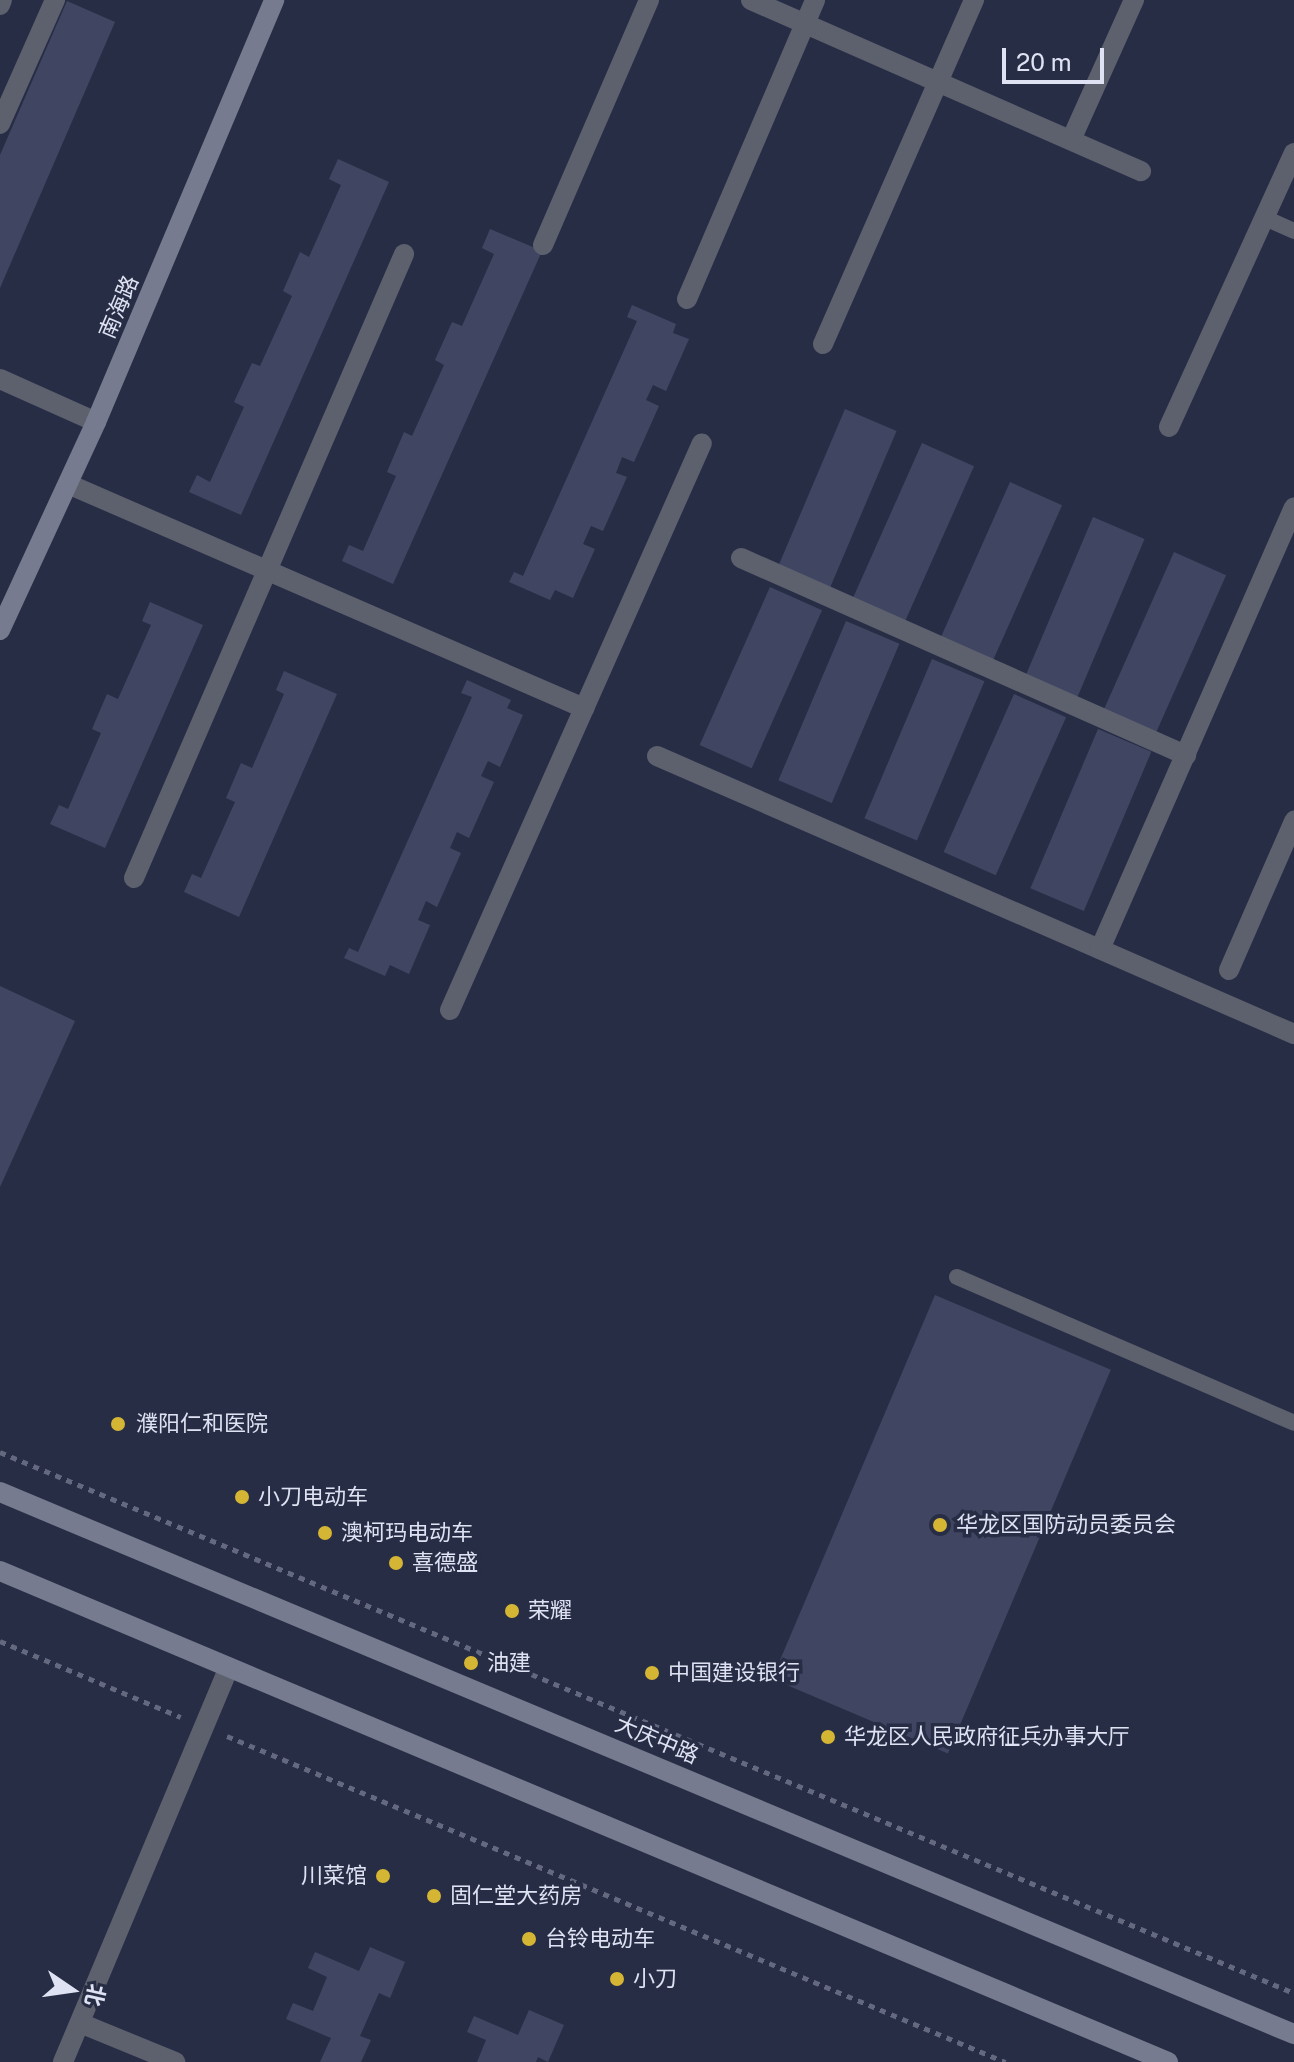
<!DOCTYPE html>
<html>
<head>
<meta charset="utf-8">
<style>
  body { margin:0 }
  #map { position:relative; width:1294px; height:2062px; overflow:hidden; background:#282d46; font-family:"Public Sans","Noto Sans SC",sans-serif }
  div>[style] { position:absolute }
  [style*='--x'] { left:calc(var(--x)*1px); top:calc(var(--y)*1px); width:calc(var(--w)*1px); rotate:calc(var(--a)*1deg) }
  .building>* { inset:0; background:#404661; transform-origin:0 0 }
  .path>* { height:5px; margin-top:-2.5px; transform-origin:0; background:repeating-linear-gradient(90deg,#64697f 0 6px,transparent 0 12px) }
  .lane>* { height:16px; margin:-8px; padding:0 8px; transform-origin:8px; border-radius:8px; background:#5d606d }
  .street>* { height:20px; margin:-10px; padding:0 10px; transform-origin:10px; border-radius:10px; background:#5d606d }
  .secondary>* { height:20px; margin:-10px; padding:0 10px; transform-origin:10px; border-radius:10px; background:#767b8f }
  .dots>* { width:22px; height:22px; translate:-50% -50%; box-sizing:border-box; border:4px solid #282d46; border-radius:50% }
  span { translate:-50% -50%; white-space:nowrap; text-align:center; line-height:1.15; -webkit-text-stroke:7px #282d46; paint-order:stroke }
  .street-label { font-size:22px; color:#dee2f2 }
  .poi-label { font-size:22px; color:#dee2f2 }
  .left { translate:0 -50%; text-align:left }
  .right { translate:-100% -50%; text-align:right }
  .north { position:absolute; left:32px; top:1950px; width:80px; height:80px; -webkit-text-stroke:6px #282d46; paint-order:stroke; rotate:103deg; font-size:22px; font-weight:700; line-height:32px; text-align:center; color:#dee2f2 }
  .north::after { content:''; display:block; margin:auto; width:28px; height:36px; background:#dee2f2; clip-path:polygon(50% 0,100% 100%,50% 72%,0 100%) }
  .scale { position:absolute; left:1002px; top:48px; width:102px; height:36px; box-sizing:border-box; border:4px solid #dee2f2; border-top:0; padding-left:10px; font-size:24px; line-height:28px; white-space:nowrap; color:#dee2f2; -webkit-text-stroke:6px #282d46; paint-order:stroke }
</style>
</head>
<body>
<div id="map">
  <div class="building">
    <div style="clip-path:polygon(67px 1px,115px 22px,0 288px,0 155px)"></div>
    <div style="clip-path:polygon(338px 159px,389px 182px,241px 515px,189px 492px,197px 475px,210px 482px,244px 407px,234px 402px,252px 363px,260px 366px,292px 296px,283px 291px,300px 252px,309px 257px,341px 185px,329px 179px)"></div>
    <div style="clip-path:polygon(490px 229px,542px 251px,393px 584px,342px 561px,349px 545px,363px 551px,396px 476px,387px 472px,404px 432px,412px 436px,444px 365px,435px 360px,452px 322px,462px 326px,494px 254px,482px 248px)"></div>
    <div style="clip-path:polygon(632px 305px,676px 324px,673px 333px,689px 339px,666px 391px,653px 385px,646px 400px,659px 406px,634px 462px,622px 457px,616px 473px,627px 477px,603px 531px,591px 526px,583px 544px,595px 549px,573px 598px,555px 590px,550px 600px,509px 582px,514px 572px,523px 576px,637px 321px,627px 317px)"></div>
    <div style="left:845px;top:409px;width:56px;height:173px;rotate:23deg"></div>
    <div style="left:922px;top:443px;width:57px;height:173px;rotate:24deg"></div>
    <div style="left:1010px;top:482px;width:57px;height:173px;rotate:24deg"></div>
    <div style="left:1093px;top:517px;width:56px;height:172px;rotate:23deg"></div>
    <div style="left:1174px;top:552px;width:57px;height:174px;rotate:24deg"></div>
    <div style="left:770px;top:587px;width:57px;height:173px;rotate:24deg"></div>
    <div style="clip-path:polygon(150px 602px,203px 625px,105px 848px,50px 824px,59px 805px,68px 809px,101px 733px,92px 729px,107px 694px,118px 699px,151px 625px,142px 621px)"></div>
    <div style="left:846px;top:621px;width:58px;height:173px;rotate:23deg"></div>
    <div style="left:932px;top:659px;width:57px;height:173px;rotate:23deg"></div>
    <div style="clip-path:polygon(284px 671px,337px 694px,239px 917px,184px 892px,192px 874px,201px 878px,235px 802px,226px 798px,241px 763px,252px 768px,284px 694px,276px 690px)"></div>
    <div style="clip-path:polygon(467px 680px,511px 700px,507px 708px,523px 715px,500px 767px,488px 761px,481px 776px,494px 782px,469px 838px,457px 832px,450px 848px,461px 853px,437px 907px,426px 901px,418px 920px,430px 925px,409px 974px,390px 965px,385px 976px,344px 958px,349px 948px,358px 952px,472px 697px,461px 693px)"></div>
    <div style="left:1014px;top:694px;width:57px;height:173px;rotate:24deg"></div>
    <div style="left:1098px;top:729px;width:58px;height:173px;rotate:23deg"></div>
    <div style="clip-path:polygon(0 986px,75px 1021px,0 1187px)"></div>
    <div style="left:935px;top:1295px;width:191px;height:417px;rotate:23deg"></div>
    <div style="clip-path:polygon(370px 1947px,405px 1962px,390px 1998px,379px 1993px,360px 2036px,371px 2040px,361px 2062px,320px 2062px,331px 2038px,286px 2019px,293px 2003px,313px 2011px,327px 1977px,308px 1968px,315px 1952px,359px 1971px)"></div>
    <div style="clip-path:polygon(529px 2010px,564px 2025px,548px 2062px,538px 2057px,536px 2062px,477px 2062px,486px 2040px,467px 2032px,474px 2016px,518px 2035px)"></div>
  </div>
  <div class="path">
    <div style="--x:0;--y:1452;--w:1403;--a:22.69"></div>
    <div style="--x:0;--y:1641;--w:196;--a:22.8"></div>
    <div style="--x:227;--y:1736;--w:844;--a:22.73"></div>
  </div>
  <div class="lane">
    <div style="--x:1265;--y:218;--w:32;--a:24"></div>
    <div style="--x:957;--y:1277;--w:367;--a:23.4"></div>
  </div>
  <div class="street">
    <div style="--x:751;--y:0;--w:426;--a:23.7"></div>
    <div style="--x:0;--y:5;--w:5;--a:-68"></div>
    <div style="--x:0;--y:124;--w:136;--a:-66.1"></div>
    <div style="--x:1071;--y:140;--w:154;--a:-65.8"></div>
    <div style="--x:543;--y:245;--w:267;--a:-66.6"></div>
    <div style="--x:687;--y:299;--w:325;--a:-66.8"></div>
    <div style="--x:823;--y:344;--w:376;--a:-66.3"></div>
    <div style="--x:0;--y:379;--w:105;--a:24.1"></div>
    <div style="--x:1169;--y:427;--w:301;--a:-65.5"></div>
    <div style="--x:68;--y:484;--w:563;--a:23.47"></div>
    <div style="--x:741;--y:558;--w:487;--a:23.9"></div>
    <div style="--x:657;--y:756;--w:695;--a:23.58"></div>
    <div style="--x:134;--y:878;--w:680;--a:-66.6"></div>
    <div style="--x:1100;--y:949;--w:482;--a:-66.3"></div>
    <div style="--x:1229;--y:970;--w:163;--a:-66.4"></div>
    <div style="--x:450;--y:1010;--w:620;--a:-66.04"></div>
    <div style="--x:80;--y:2023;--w:103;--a:22.3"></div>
    <div style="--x:63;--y:2062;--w:428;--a:-67.2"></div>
  </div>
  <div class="secondary">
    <div style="--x:0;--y:630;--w:229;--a:-65.2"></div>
    <div style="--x:96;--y:422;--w:458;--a:-67.1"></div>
    <div style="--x:0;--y:1492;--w:1403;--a:22.73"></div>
    <div style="--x:0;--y:1571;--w:1267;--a:22.8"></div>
  </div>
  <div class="dots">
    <div style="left:118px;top:1424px;background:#d5b534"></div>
    <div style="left:242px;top:1497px;background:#d5b534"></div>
    <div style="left:940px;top:1525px;background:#d5b534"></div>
    <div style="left:325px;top:1533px;background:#d5b534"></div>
    <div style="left:396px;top:1563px;background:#d5b534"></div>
    <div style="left:512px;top:1611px;background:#d5b534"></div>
    <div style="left:471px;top:1663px;background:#d5b534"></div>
    <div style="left:652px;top:1673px;background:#d5b534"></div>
    <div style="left:828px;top:1737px;background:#d5b534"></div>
    <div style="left:383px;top:1876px;background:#d5b534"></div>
    <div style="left:434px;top:1896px;background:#d5b534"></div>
    <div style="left:529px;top:1939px;background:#d5b534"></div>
    <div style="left:617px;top:1979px;background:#d5b534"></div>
  </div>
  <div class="street-label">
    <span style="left:119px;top:307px;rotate:-67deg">南海路</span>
    <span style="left:657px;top:1740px;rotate:23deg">大庆中路</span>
  </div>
  <div class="poi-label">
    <span class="left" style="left:136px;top:1424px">濮阳仁和医院</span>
    <span class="left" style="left:258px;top:1497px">小刀电动车</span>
    <span class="left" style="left:956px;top:1525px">华龙区国防动员委员会</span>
    <span class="left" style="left:341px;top:1533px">澳柯玛电动车</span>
    <span class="left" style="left:412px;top:1563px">喜德盛</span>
    <span class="left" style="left:528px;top:1611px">荣耀</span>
    <span class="left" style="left:487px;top:1663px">油建</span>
    <span class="left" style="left:668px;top:1673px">中国建设银行</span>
    <span class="left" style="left:844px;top:1737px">华龙区人民政府征兵办事大厅</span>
    <span class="right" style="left:367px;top:1876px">川菜馆</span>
    <span class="left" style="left:450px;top:1896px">固仁堂大药房</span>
    <span class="left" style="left:545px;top:1939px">台铃电动车</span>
    <span class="left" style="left:633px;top:1979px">小刀</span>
  </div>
  <div class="north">北</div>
  <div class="scale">20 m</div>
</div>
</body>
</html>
